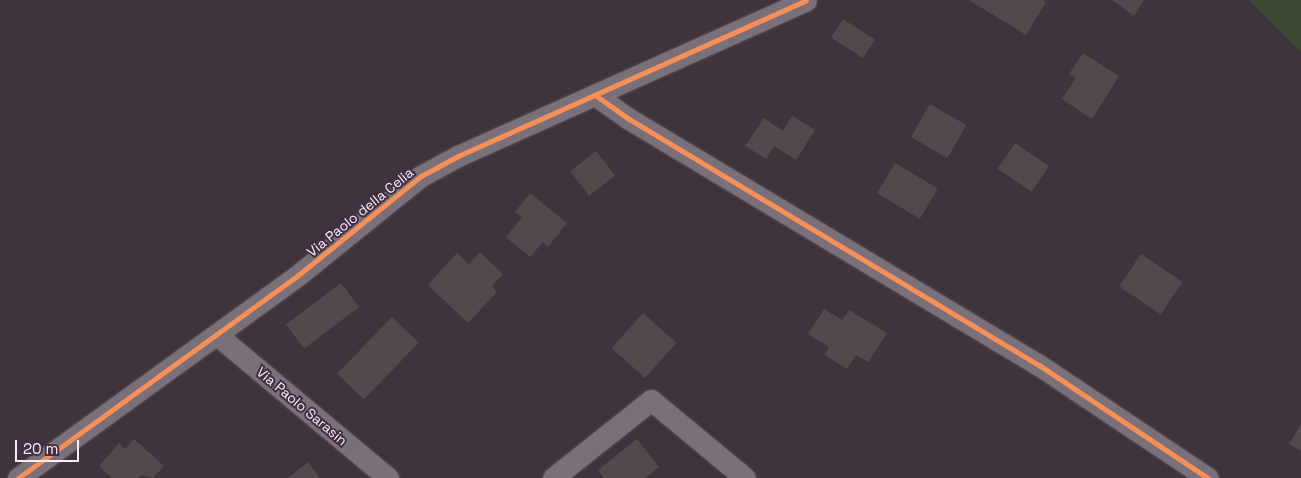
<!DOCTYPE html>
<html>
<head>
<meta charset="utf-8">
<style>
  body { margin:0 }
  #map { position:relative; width:1301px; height:478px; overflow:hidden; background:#3f343e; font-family:"Space Grotesk",sans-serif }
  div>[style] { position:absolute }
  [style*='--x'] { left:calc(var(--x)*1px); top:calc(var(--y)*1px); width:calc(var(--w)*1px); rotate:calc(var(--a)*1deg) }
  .green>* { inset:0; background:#3b4a30 }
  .building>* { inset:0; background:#53494b; transform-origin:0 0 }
  .roads { filter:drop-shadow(0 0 1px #5c535b) drop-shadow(0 0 1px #5c535b) }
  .street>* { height:21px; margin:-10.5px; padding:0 10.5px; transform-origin:10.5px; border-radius:10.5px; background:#7a707a }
  .cycleway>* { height:5px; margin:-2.5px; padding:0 2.5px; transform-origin:2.5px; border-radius:2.5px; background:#f78f57 }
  span { translate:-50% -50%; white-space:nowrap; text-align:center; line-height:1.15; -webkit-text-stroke:4px #432f42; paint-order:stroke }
  .street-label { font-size:14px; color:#faedf9 }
  .scale { position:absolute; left:15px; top:440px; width:64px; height:22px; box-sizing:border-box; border:2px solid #faedf9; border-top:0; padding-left:6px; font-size:15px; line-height:18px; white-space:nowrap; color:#faedf9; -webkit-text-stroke:4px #432f42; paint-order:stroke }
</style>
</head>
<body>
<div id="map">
  <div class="green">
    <div style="clip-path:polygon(1249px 0,1301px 0,1301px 52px)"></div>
  </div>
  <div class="building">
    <div style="clip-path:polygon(969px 0,1043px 0,1046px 2px,1026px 35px)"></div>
    <div style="clip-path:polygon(1112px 0,1144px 0,1134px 16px)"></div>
    <div style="left:843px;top:19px;width:38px;height:22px;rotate:33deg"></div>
    <div style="clip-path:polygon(1083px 53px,1119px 76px,1092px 119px,1062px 99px,1076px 78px,1069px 74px)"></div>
    <div style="left:930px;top:104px;width:42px;height:38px;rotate:30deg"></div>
    <div style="clip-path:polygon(792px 116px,815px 130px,796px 160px,774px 146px,766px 159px,745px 146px,764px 118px,783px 131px)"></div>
    <div style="left:1015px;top:143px;width:41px;height:31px;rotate:34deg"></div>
    <div style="left:596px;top:151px;width:31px;height:33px;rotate:52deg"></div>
    <div style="left:895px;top:163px;width:50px;height:35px;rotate:31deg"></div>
    <div style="clip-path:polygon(530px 193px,567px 223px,548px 247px,543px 242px,530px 257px,506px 237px,522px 217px,515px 212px)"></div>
    <div style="clip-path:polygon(480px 252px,503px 274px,492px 286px,497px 292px,468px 323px,428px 285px,457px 253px,469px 264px)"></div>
    <div style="left:1141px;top:254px;width:50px;height:39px;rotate:34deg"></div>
    <div style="left:341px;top:283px;width:30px;height:69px;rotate:53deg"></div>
    <div style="clip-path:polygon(824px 309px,842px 320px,849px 310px,887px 333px,868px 362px,856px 355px,847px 369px,825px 355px,829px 347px,808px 334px)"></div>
    <div style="left:643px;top:313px;width:45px;height:47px;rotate:42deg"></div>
    <div style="left:392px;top:317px;width:37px;height:79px;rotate:44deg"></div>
    <div style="clip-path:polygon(1301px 424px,1301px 451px,1289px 444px)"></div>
    <div style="clip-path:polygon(134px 439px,164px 466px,153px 478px,141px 475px,138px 478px,112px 478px,99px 466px,119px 443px,125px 449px)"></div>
    <div style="clip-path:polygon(637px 439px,659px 467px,645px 478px,604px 478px,598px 470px)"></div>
    <div style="clip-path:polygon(308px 462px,320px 478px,288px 478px)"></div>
  </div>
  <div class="roads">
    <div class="street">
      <div style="--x:595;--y:95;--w:42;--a:35.2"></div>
      <div style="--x:629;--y:119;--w:478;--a:31"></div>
      <div style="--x:1039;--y:365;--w:203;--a:33.8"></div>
      <div style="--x:217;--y:335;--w:223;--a:39.9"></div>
      <div style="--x:18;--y:478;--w:344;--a:-35.9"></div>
      <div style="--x:297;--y:276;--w:159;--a:-38.9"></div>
      <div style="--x:421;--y:176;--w:42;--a:-28.4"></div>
      <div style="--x:458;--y:156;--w:381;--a:-24.1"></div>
      <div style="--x:553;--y:478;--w:125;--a:-38.5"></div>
      <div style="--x:651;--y:400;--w:122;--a:39.7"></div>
    </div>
  </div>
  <div class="cycleway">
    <div style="--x:595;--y:95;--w:42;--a:35.2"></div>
    <div style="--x:629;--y:119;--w:478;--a:31"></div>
    <div style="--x:1039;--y:365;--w:203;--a:33.8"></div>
    <div style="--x:18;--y:478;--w:344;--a:-35.9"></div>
    <div style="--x:297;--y:276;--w:159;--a:-38.9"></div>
    <div style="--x:421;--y:176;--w:42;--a:-28.4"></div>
    <div style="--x:458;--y:156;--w:381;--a:-24.1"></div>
  </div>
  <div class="street-label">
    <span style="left:360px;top:212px;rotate:-39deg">Via Paolo della Celia</span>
    <span style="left:302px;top:406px;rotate:40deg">Via Paolo Sarasin</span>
  </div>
  <div class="scale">20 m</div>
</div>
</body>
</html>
